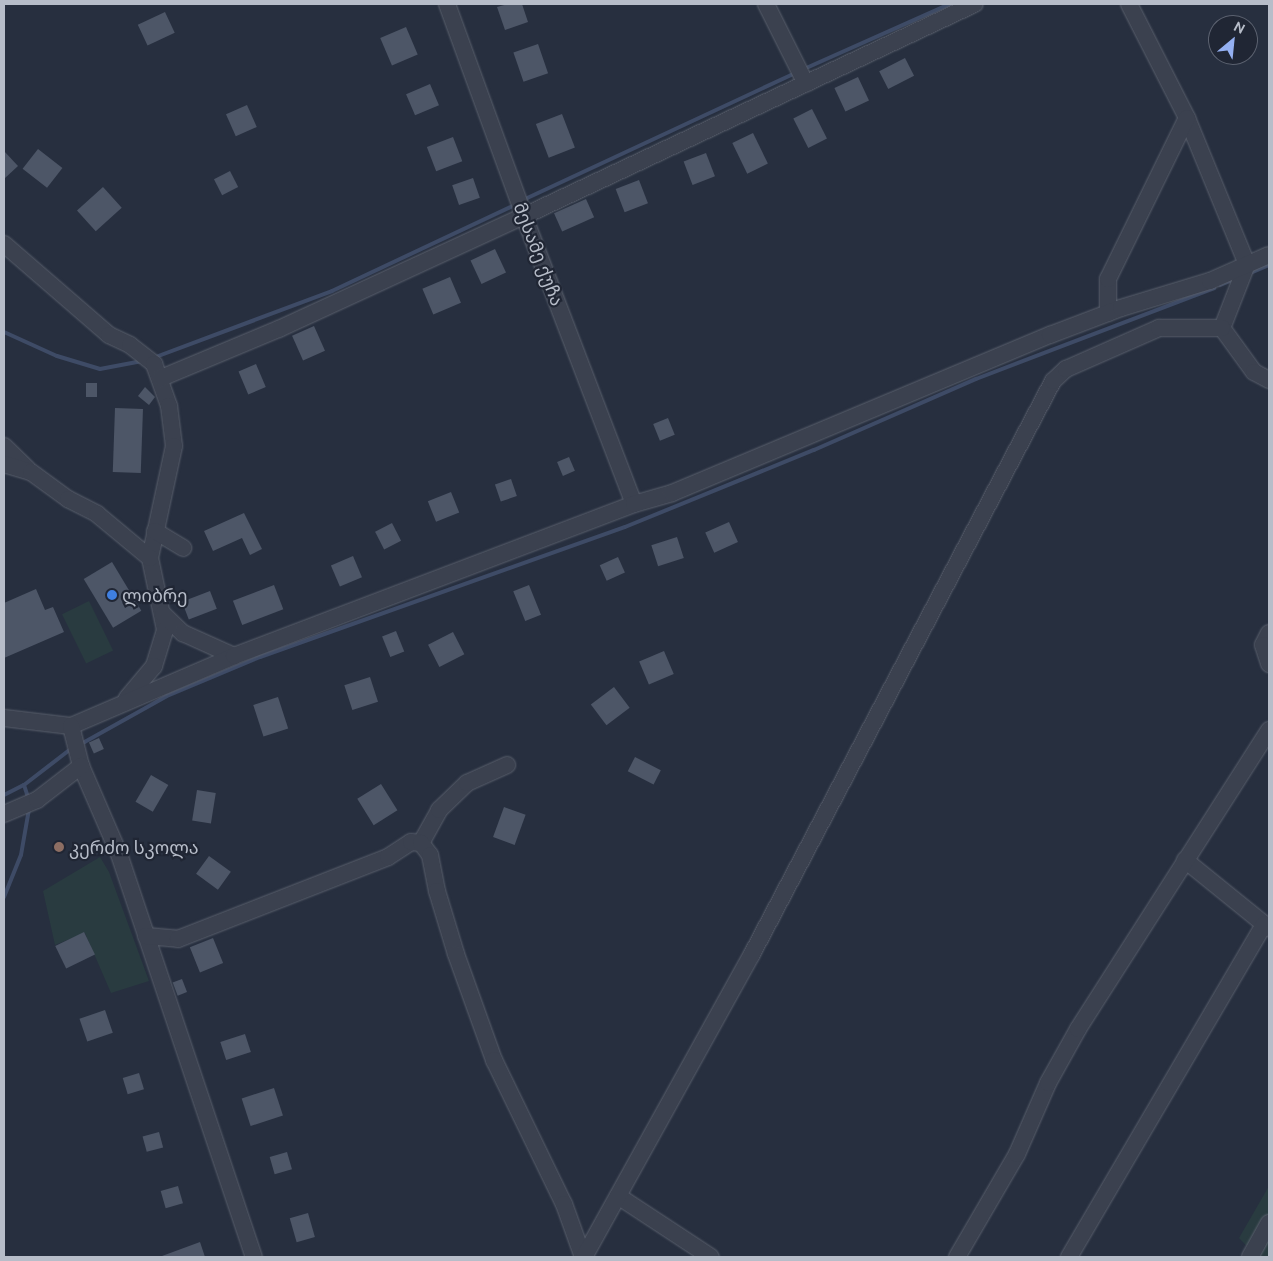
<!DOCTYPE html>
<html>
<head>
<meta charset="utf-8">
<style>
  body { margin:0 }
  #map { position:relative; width:1273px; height:1261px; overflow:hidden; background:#272f3f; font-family:Ubuntu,"Noto Sans Georgian",sans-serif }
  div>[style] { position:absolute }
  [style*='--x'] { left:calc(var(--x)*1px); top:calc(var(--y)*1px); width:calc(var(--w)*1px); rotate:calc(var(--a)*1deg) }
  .green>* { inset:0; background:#293b40; transform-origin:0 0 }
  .stream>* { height:4px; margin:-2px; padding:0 2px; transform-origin:2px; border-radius:2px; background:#3e4b66 }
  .building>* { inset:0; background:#4d5667; transform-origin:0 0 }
  .roads { filter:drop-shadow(0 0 1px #595f6c) drop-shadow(0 0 1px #595f6c) }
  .minor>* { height:16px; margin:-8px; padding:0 8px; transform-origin:8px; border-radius:8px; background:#3b414f }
  .dots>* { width:14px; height:14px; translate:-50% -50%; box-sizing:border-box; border:2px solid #202634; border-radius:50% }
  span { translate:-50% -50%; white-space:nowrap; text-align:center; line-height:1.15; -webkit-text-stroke:4.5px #202634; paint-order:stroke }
  .street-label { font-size:18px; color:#b7bdc9 }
  .poi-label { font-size:18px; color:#b7bdc9 }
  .left { translate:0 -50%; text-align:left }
  .frame { position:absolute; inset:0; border:5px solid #b7bdc9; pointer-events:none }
  .north { position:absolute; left:1208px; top:15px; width:50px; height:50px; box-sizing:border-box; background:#202634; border:1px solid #5c6270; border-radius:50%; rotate:28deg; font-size:14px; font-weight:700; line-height:20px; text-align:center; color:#b7bdc9 }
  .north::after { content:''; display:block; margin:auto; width:18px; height:22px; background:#94b0f2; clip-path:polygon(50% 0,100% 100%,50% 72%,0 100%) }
</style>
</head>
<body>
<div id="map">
  <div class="green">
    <div style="left:89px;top:601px;width:55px;height:30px;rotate:64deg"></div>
    <div style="clip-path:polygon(100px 857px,109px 872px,149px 981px,111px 993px,85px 933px,55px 945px,43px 891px)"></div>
    <div style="clip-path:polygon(1269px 1186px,1269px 1257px,1257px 1257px,1239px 1238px)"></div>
  </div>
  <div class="stream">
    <div style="--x:804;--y:69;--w:160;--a:-24"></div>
    <div style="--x:523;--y:200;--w:300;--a:-25"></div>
    <div style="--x:1248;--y:274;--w:23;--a:-23"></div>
    <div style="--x:1220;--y:285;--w:16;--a:-22"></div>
    <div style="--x:4;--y:332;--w:58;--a:24.4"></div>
    <div style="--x:57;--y:356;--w:45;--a:16.8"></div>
    <div style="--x:100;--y:369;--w:43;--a:-10.8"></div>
    <div style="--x:153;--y:358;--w:191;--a:-20.5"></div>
    <div style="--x:332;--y:291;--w:202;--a:-25.2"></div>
    <div style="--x:81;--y:744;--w:98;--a:-29.2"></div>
    <div style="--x:167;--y:696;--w:101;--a:-22.8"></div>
    <div style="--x:260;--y:657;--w:387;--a:-19.6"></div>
    <div style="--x:625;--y:527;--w:204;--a:-22.2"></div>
    <div style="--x:814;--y:450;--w:177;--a:-23.7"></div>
    <div style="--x:976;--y:379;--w:255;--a:-20.9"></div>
    <div style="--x:24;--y:785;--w:16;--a:72"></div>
    <div style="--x:4;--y:795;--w:22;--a:-27"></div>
    <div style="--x:24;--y:785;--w:61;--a:-37.6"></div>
    <div style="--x:4;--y:897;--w:45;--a:-68"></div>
    <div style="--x:21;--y:855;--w:47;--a:-80.1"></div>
  </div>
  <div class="building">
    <div style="clip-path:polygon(508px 4px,522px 4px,528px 22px,505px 30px,497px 7px)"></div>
    <div style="left:165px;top:12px;width:23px;height:30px;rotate:65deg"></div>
    <div style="left:406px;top:27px;width:30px;height:28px;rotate:67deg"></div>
    <div style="left:538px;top:44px;width:31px;height:26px;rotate:71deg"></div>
    <div style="left:905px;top:58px;width:20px;height:29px;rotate:63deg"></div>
    <div style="left:858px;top:77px;width:26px;height:26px;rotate:65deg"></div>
    <div style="left:430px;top:84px;width:23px;height:26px;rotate:67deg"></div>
    <div style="left:247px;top:105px;width:24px;height:23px;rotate:66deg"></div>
    <div style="left:812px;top:109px;width:33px;height:21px;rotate:63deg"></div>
    <div style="left:562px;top:114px;width:36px;height:28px;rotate:69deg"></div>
    <div style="left:753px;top:133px;width:34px;height:23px;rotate:64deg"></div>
    <div style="left:453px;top:137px;width:26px;height:28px;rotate:69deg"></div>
    <div style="left:38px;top:149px;width:31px;height:25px;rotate:38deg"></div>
    <div style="clip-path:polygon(4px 151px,18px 166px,4px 179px)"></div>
    <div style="left:706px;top:153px;width:25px;height:24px;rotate:69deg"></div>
    <div style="left:230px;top:171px;width:18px;height:18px;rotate:63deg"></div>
    <div style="left:473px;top:178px;width:21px;height:22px;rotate:71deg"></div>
    <div style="left:639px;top:180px;width:25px;height:25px;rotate:69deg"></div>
    <div style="left:103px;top:187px;width:28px;height:35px;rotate:48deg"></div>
    <div style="left:586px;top:199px;width:20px;height:35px;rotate:66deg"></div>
    <div style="left:495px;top:249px;width:26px;height:27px;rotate:65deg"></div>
    <div style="left:450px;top:277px;width:28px;height:30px;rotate:67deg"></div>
    <div style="left:314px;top:326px;width:27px;height:24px;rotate:66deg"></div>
    <div style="left:256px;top:364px;width:25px;height:19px;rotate:67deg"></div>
    <div style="left:86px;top:383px;width:11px;height:14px"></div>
    <div style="clip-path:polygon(145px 387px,155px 397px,149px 405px,138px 396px)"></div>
    <div style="left:115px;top:408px;width:28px;height:64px;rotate:2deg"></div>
    <div style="left:668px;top:418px;width:18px;height:16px;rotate:68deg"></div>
    <div style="left:569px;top:457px;width:15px;height:13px;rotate:67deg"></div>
    <div style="left:511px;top:479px;width:18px;height:17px;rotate:71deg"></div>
    <div style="left:451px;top:492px;width:22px;height:25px;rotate:68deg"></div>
    <div style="clip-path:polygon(244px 513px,262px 549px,250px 555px,242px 538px,213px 551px,204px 531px)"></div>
    <div style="left:729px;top:522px;width:22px;height:26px;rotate:66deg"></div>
    <div style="left:392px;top:523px;width:20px;height:19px;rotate:63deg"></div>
    <div style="left:677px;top:537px;width:22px;height:27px;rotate:72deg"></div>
    <div style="left:353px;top:556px;width:23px;height:24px;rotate:67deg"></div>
    <div style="left:618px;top:557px;width:17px;height:20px;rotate:66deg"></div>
    <div style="left:112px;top:562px;width:57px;height:33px;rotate:59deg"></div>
    <div style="left:274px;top:585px;width:26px;height:44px;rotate:69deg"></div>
    <div style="left:529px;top:585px;width:32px;height:17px;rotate:68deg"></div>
    <div style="clip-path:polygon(36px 589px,45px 610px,53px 607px,64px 632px,4px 658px,4px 603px)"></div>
    <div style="left:210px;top:591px;width:19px;height:30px;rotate:69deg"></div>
    <div style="left:396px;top:631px;width:22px;height:15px;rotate:68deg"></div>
    <div style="left:453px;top:632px;width:25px;height:28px;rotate:63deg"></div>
    <div style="left:664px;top:651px;width:25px;height:27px;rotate:67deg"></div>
    <div style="left:370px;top:677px;width:26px;height:27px;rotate:72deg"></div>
    <div style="left:614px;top:687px;width:26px;height:29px;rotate:53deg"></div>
    <div style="left:278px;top:697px;width:33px;height:26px;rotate:72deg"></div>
    <div style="left:99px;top:738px;width:12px;height:11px;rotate:66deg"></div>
    <div style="left:635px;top:757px;width:29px;height:16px;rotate:27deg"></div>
    <div style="left:151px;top:775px;width:20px;height:31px;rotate:30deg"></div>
    <div style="left:381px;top:784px;width:31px;height:28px;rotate:58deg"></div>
    <div style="left:197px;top:790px;width:19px;height:31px;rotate:9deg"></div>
    <div style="left:504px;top:807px;width:23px;height:32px;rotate:20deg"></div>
    <div style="left:209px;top:856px;width:27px;height:22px;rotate:36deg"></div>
    <div style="left:84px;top:932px;width:25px;height:32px;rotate:64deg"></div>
    <div style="left:213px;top:938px;width:27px;height:25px;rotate:68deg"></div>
    <div style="left:182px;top:979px;width:14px;height:10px;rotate:69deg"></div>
    <div style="left:105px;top:1010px;width:24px;height:27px;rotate:71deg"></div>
    <div style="left:245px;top:1034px;width:19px;height:26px;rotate:72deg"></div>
    <div style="left:139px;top:1073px;width:17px;height:17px;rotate:73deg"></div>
    <div style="left:274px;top:1088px;width:29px;height:34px;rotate:72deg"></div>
    <div style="left:159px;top:1132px;width:16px;height:17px;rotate:75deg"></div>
    <div style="left:287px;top:1152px;width:18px;height:18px;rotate:74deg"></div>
    <div style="left:178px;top:1186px;width:18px;height:18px;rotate:74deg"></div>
    <div style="left:308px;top:1213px;width:25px;height:19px;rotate:74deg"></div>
    <div style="clip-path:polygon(200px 1242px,205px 1257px,162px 1257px,162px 1256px)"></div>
  </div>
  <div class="roads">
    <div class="minor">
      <div style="--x:447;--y:4;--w:226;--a:70"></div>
      <div style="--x:524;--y:216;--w:308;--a:69.1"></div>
      <div style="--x:766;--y:4;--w:89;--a:63.4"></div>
      <div style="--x:1129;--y:4;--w:128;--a:63"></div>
      <div style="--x:1187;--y:118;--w:158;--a:67.7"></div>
      <div style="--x:1247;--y:264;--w:69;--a:111.3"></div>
      <div style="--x:1222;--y:328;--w:54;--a:54"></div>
      <div style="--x:1254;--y:372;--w:17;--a:28"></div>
      <div style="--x:4;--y:244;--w:139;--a:40.9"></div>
      <div style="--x:109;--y:335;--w:23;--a:25"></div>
      <div style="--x:130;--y:345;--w:31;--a:38"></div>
      <div style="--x:154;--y:364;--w:45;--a:70.3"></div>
      <div style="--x:169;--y:406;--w:40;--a:82.9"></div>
      <div style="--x:174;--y:446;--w:115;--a:102.1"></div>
      <div style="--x:150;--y:558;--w:74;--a:78.2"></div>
      <div style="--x:165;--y:630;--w:38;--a:107"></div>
      <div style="--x:154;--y:666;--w:42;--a:130.2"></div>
      <div style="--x:1108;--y:313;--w:34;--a:-90"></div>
      <div style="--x:1108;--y:279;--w:179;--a:-63.9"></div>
      <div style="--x:161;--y:378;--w:128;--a:-22.6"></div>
      <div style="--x:279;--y:329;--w:270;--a:-24.8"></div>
      <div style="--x:524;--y:216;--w:498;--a:-25.2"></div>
      <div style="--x:4;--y:446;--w:33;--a:44"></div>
      <div style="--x:4;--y:464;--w:28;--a:17"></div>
      <div style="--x:31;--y:472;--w:46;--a:36.1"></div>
      <div style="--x:68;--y:499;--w:33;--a:27"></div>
      <div style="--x:97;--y:514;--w:69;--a:39.7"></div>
      <div style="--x:155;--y:531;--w:33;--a:31"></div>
      <div style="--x:163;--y:614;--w:28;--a:44"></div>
      <div style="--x:183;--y:633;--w:56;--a:24.3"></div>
      <div style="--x:1269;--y:633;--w:13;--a:117"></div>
      <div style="--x:1263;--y:645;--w:20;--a:72"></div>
      <div style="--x:4;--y:718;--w:67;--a:6.8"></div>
      <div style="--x:71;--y:726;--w:177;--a:-23.2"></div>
      <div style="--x:234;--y:656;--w:428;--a:-20.8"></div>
      <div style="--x:634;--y:504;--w:40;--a:-16"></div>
      <div style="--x:672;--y:493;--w:410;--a:-22.7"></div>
      <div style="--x:1050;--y:335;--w:76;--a:-20.8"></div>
      <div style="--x:1121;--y:308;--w:93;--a:-16.9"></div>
      <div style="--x:1210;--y:281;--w:64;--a:-23.8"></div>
      <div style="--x:71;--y:726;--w:41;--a:76"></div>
      <div style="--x:81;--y:766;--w:96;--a:66.6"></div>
      <div style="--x:119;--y:854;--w:425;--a:71.5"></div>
      <div style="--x:4;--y:814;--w:36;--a:-23"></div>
      <div style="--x:37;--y:800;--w:56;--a:-37.7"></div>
      <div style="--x:421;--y:843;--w:38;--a:-61"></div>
      <div style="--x:439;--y:810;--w:39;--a:-44"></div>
      <div style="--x:467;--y:783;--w:44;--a:-24.2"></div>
      <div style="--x:1185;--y:860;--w:108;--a:39"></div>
      <div style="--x:146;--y:936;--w:32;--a:5"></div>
      <div style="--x:178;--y:939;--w:225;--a:-21.3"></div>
      <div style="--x:388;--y:857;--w:27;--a:-33"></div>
      <div style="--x:411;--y:842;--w:10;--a:6"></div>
      <div style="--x:421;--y:843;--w:15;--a:53"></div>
      <div style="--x:430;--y:855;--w:37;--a:79"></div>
      <div style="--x:437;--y:891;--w:66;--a:73.2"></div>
      <div style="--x:456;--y:954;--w:113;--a:70.3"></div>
      <div style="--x:494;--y:1060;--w:160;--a:64.1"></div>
      <div style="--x:564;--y:1204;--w:56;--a:70.3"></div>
      <div style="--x:618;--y:1196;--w:111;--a:33.3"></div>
      <div style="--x:584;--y:1257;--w:346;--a:-61"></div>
      <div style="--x:752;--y:954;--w:647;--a:-62.29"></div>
      <div style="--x:1053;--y:381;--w:18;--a:-43"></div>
      <div style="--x:1066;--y:369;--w:102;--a:-23.8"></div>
      <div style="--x:1159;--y:328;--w:63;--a:0"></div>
      <div style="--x:957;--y:1257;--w:119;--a:-59.8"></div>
      <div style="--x:1017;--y:1154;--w:77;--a:-66.4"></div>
      <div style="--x:1048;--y:1083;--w:62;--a:-60.9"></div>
      <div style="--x:1078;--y:1029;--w:355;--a:-57.4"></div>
      <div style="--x:1069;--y:1257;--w:386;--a:-59.6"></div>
      <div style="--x:1250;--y:1257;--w:39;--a:-61"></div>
    </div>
  </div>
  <div class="dots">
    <div style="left:112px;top:595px;background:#3f7fe0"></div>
    <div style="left:59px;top:847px;background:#8d6e63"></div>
  </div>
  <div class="street-label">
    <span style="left:539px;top:254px;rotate:69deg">მესამე ქუჩა</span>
  </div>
  <div class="poi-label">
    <span class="left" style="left:122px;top:595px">ლიბრე</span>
    <span class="left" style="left:69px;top:847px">კერძო სკოლა</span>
  </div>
  <div class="frame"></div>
  <div class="north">N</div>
</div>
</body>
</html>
